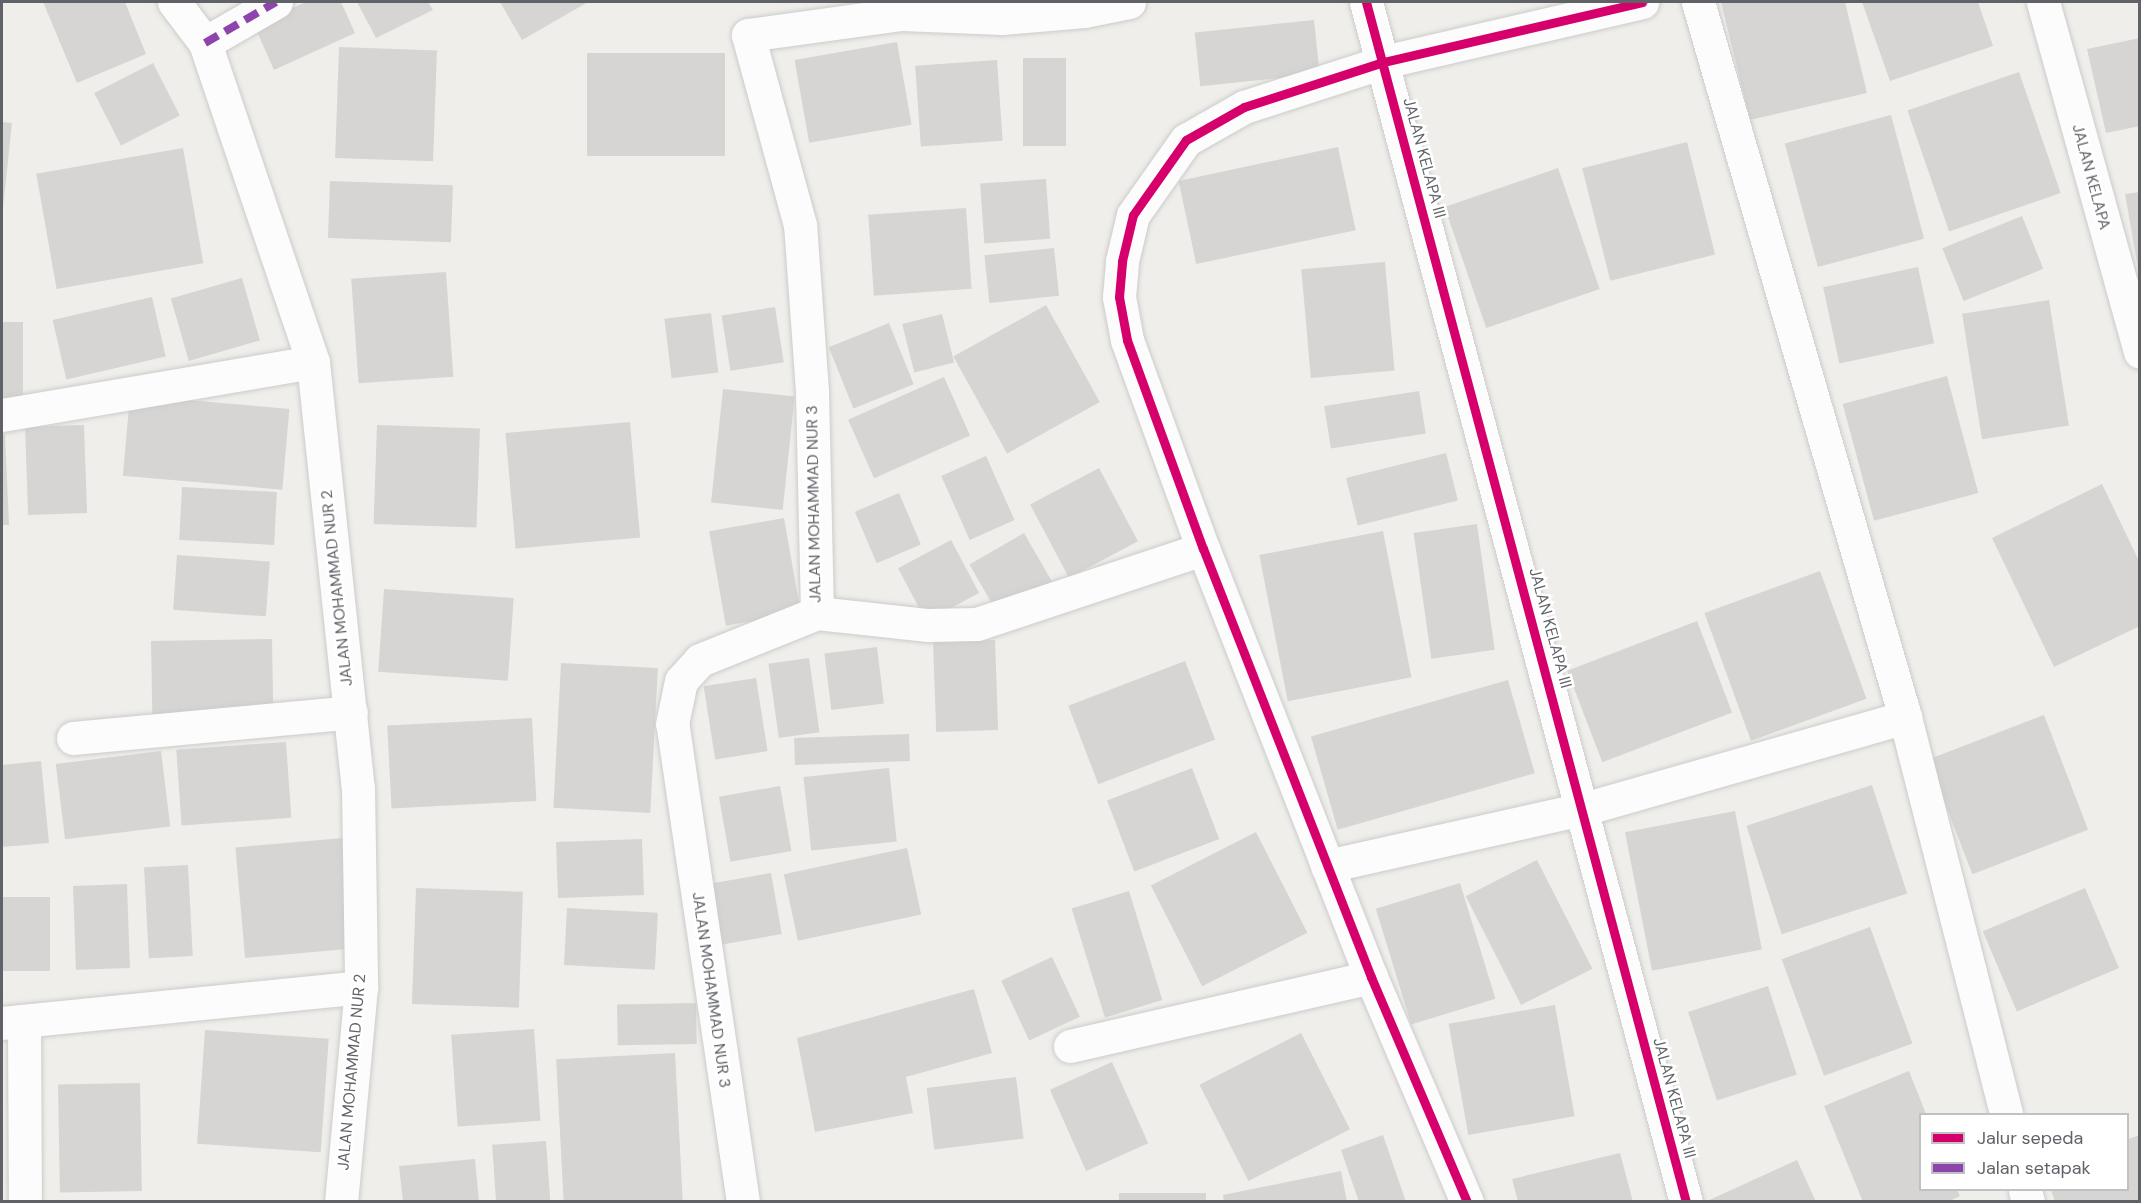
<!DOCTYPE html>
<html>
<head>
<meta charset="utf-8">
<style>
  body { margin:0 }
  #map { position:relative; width:2141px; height:1203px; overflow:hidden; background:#efeeea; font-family:"DM Sans",sans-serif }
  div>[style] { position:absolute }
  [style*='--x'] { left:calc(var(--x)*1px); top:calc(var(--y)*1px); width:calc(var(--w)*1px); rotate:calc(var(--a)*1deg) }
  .building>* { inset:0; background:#d6d5d3; transform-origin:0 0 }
  .roads { filter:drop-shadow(0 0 2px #cbcccc) drop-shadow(0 0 2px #cbcccc) }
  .minor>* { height:33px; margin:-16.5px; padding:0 16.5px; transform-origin:16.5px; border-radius:16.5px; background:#fdfcfc }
  .quiet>* { height:8px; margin-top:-4px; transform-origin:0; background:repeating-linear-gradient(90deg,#8e44ad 0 15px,transparent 0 23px) }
  .cycleway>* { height:9px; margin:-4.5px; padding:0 4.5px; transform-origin:4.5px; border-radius:4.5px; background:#d6006c }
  span { translate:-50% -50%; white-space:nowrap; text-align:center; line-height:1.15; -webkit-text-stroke:5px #fff; paint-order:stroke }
  .street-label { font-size:16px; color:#5f6368 }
  .frame { position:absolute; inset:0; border:3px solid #5f6368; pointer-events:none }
  .legend { position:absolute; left:1919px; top:1113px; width:210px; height:78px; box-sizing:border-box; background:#fff; border:2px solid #bfc1c3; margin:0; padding:8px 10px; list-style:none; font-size:18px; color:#5f6368 }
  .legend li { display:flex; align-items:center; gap:12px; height:30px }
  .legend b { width:30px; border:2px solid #bfc1c3 }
</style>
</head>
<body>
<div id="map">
  <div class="building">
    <div style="clip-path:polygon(43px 2px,125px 2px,146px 54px,77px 83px)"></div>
    <div style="clip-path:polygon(306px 2px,341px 2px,355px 33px,274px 70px,254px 25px)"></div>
    <div style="clip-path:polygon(357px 2px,428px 2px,433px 10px,376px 38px)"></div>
    <div style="clip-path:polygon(500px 2px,588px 2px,522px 40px)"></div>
    <div style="clip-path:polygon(1721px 2px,1845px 2px,1867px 93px,1750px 120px)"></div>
    <div style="clip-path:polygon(1862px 2px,1978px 2px,1993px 46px,1890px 81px)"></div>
    <div style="left:1314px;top:20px;width:54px;height:120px;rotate:84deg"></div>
    <div style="clip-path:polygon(2140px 38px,2140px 126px,2106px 133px,2087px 49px)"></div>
    <div style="left:897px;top:42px;width:84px;height:104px;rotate:80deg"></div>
    <div style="left:339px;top:47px;width:98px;height:111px;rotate:2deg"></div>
    <div style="left:587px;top:53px;width:138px;height:103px"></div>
    <div style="left:1023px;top:58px;width:43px;height:88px"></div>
    <div style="left:997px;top:60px;width:81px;height:82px;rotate:86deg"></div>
    <div style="left:153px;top:63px;width:59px;height:66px;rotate:63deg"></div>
    <div style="left:2019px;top:72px;width:128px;height:118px;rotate:71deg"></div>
    <div style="left:1891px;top:115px;width:128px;height:110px;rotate:75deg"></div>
    <div style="left:2px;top:122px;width:10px;height:108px;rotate:6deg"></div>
    <div style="left:1687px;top:142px;width:116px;height:108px;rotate:76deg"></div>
    <div style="left:1338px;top:147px;width:85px;height:163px;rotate:78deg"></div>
    <div style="left:183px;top:148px;width:117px;height:149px;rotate:80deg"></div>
    <div style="left:1558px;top:168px;width:128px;height:120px;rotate:71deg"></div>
    <div style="left:1046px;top:179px;width:60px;height:66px;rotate:86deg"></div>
    <div style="left:330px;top:181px;width:123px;height:57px;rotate:2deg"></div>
    <div style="clip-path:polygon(2140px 192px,2140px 268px,2138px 268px,2125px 194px)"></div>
    <div style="left:966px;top:208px;width:81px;height:98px;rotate:86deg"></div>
    <div style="left:2022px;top:216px;width:57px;height:86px;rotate:68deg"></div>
    <div style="left:1054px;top:248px;width:48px;height:70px;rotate:84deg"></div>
    <div style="left:1385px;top:262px;width:109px;height:84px;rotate:85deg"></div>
    <div style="left:1918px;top:267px;width:78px;height:97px;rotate:78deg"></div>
    <div style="left:446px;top:272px;width:105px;height:95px;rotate:86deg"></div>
    <div style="left:242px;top:278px;width:65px;height:74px;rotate:74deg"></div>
    <div style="left:152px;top:297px;width:61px;height:102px;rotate:77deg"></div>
    <div style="left:2049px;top:300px;width:127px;height:88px;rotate:81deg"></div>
    <div style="left:1046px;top:305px;width:111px;height:106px;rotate:61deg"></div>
    <div style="left:775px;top:307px;width:56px;height:54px;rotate:81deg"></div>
    <div style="left:711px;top:313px;width:60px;height:47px;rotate:83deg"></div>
    <div style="left:942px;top:314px;width:50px;height:41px;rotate:76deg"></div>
    <div style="left:2px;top:322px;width:21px;height:83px"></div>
    <div style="left:889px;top:323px;width:66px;height:65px;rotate:68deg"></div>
    <div style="left:1947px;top:376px;width:121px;height:108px;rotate:75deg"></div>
    <div style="left:944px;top:377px;width:64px;height:105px;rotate:66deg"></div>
    <div style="left:723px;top:389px;width:72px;height:114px;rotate:6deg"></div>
    <div style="left:1419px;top:391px;width:43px;height:96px;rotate:81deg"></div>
    <div style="left:130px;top:395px;width:160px;height:81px;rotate:5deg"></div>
    <div style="left:630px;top:422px;width:116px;height:125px;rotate:85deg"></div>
    <div style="left:84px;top:425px;width:88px;height:59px;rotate:88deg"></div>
    <div style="left:377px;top:425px;width:103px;height:99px;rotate:2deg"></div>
    <div style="clip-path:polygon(5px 434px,9px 525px,2px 525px,2px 435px)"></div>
    <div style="left:1446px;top:453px;width:49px;height:103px;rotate:76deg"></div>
    <div style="left:986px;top:456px;width:70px;height:49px;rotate:66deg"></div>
    <div style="left:1099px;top:468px;width:83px;height:78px;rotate:62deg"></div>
    <div style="clip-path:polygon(2102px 484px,2140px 563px,2140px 626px,2054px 667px,1992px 538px)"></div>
    <div style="left:182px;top:487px;width:95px;height:53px;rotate:3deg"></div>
    <div style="left:899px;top:493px;width:56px;height:48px;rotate:67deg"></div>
    <div style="left:784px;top:518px;width:96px;height:76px;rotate:80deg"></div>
    <div style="left:1477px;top:524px;width:127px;height:64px;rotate:82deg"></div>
    <div style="left:1383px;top:531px;width:149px;height:126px;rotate:79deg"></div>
    <div style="left:1024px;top:533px;width:56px;height:63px;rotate:60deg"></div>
    <div style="left:951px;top:540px;width:60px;height:60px;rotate:62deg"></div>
    <div style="left:177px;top:555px;width:93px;height:55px;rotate:4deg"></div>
    <div style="left:1820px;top:571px;width:136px;height:123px;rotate:70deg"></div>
    <div style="left:384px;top:589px;width:130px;height:83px;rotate:4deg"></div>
    <div style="left:1697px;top:621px;width:98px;height:139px;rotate:69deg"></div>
    <div style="left:272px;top:639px;width:77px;height:121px;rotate:89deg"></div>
    <div style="left:995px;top:640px;width:90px;height:62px;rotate:88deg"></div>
    <div style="left:877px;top:647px;width:57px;height:53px;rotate:83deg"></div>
    <div style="left:809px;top:658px;width:75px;height:41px;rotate:82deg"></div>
    <div style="left:1185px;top:661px;width:84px;height:125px;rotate:69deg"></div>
    <div style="left:561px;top:663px;width:97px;height:145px;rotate:3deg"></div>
    <div style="left:756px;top:678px;width:74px;height:53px;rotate:81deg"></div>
    <div style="left:1508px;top:680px;width:97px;height:205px;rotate:74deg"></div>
    <div style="left:2044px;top:715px;width:123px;height:124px;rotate:69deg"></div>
    <div style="left:532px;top:718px;width:83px;height:145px;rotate:87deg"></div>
    <div style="left:909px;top:734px;width:27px;height:115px;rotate:88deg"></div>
    <div style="left:286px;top:742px;width:76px;height:110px;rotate:86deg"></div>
    <div style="left:161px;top:751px;width:76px;height:106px;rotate:83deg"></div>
    <div style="clip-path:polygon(41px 761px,49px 843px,2px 847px,2px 765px)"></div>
    <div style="left:889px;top:768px;width:74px;height:86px;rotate:84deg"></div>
    <div style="left:1192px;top:768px;width:76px;height:91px;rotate:69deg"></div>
    <div style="left:1872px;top:785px;width:114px;height:132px;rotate:72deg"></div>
    <div style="left:780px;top:786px;width:66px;height:62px;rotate:80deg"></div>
    <div style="left:1735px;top:811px;width:141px;height:112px;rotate:79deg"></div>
    <div style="left:1256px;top:832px;width:113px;height:118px;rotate:63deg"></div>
    <div style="left:343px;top:838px;width:111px;height:108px;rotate:85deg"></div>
    <div style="left:642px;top:839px;width:56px;height:86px;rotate:88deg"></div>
    <div style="left:907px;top:848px;width:68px;height:126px;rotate:78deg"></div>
    <div style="left:1537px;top:860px;width:122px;height:80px;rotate:63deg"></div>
    <div style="left:188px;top:865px;width:91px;height:44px;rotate:87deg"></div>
    <div style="left:771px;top:873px;width:62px;height:62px;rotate:80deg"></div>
    <div style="left:1460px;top:883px;width:121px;height:88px;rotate:73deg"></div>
    <div style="left:127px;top:884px;width:84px;height:54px;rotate:88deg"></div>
    <div style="left:416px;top:888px;width:107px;height:116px;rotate:2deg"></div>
    <div style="left:2085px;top:888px;width:87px;height:111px;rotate:67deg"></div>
    <div style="left:1129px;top:891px;width:114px;height:60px;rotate:73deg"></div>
    <div style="left:2px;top:897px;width:48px;height:74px"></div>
    <div style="left:567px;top:908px;width:91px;height:57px;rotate:3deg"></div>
    <div style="left:1870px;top:927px;width:124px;height:94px;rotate:70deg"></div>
    <div style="left:1052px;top:957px;width:66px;height:56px;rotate:65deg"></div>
    <div style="left:1768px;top:986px;width:93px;height:84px;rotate:72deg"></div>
    <div style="clip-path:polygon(974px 989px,992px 1053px,906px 1077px,913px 1113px,815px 1132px,797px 1038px)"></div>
    <div style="left:696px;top:1003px;width:41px;height:79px;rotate:89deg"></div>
    <div style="left:1555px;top:1005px;width:113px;height:108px;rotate:80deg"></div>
    <div style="left:534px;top:1029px;width:92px;height:83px;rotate:86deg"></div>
    <div style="left:205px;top:1030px;width:124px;height:114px;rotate:4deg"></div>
    <div style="left:1301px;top:1033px;width:108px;height:114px;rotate:63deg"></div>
    <div style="left:675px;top:1053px;width:148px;height:119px;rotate:87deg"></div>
    <div style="left:1112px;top:1062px;width:89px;height:68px;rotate:66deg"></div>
    <div style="clip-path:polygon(1909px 1071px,1926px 1114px,1920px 1114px,1920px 1190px,1957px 1190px,1960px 1196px,1947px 1202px,1863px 1202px,1824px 1106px)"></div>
    <div style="left:1016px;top:1077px;width:62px;height:90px;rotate:83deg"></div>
    <div style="left:140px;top:1083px;width:108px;height:82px;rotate:89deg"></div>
    <div style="clip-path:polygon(1383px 1135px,1406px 1202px,1359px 1202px,1341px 1150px)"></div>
    <div style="clip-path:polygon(2140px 1135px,2140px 1202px,2055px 1202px,2051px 1190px,2128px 1190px,2128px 1139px)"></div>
    <div style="left:546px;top:1141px;width:61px;height:54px;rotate:86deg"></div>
    <div style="clip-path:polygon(1620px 1153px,1633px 1202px,1518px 1202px,1512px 1179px)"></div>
    <div style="clip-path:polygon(475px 1159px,479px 1202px,403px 1202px,399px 1166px)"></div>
    <div style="clip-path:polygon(1797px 1160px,1816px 1202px,1705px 1202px)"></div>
    <div style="clip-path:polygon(1341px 1171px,1347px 1202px,1224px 1202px,1223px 1195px)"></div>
    <div style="left:1119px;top:1193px;width:87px;height:9px"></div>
  </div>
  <div class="roads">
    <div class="minor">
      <div style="--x:174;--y:2;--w:51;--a:52.9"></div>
      <div style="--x:205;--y:43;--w:337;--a:71.3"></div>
      <div style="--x:313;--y:362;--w:427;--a:84"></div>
      <div style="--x:358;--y:787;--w:200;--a:89.1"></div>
      <div style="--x:361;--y:987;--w:216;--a:95.3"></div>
      <div style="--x:1366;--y:2;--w:1242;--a:75.07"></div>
      <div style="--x:1698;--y:2;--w:744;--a:73.85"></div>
      <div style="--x:1905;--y:717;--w:410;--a:75.7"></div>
      <div style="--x:2043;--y:2;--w:363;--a:74.5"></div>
      <div style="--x:205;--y:43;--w:82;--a:-30"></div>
      <div style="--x:2;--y:415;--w:315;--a:-9.7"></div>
      <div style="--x:817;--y:613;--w:222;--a:-91.3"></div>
      <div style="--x:812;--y:391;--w:166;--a:-94.1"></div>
      <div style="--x:800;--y:225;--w:197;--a:-105.3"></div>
      <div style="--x:748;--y:35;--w:155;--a:-7.8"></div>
      <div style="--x:902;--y:14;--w:100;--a:2.3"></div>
      <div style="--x:1002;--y:18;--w:82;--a:-4.9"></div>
      <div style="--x:1084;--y:11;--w:46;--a:-11.3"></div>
      <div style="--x:817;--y:613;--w:112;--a:6.2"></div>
      <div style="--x:928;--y:625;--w:49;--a:-1.2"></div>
      <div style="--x:977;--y:624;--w:238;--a:-18.4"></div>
      <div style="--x:73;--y:738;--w:279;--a:-5.3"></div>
      <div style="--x:1327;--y:866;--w:262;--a:-12.6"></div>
      <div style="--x:1583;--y:809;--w:335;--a:-15.9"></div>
      <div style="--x:2;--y:1023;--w:361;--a:-5.7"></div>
      <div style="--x:24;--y:1024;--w:178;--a:89.7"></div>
      <div style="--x:1070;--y:1046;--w:309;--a:-12.9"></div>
      <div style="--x:2025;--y:1190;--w:12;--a:76"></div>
      <div style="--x:743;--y:1202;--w:483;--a:-98.4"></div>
      <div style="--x:672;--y:724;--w:44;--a:-78.2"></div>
      <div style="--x:681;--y:681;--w:28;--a:-48"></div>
      <div style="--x:700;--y:660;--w:126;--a:-21.9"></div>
      <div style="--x:1467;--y:1202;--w:245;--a:-113.1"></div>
      <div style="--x:1371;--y:977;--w:460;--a:-111.4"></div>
      <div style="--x:1203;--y:549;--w:222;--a:-110"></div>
      <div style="--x:1127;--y:340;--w:44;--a:-100.5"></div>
      <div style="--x:1119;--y:297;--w:36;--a:-85"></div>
      <div style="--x:1122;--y:261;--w:47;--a:-76.6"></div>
      <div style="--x:1133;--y:215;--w:92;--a:-54.8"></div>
      <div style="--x:1186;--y:140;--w:67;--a:-29.6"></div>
      <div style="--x:1244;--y:107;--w:146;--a:-17.9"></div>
      <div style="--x:1383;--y:62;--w:266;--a:-13"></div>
    </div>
  </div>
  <div class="quiet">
    <div style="--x:205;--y:43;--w:82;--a:-30"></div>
  </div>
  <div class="cycleway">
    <div style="--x:1366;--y:2;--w:1242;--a:75.07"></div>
    <div style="--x:1467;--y:1202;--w:245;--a:-113.1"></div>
    <div style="--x:1371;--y:977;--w:460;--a:-111.4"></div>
    <div style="--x:1203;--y:549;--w:222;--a:-110"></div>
    <div style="--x:1127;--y:340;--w:44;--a:-100.5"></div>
    <div style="--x:1119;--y:297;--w:36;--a:-85"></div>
    <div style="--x:1122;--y:261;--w:47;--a:-76.6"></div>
    <div style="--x:1133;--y:215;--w:92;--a:-54.8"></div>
    <div style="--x:1186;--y:140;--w:67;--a:-29.6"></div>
    <div style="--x:1244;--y:107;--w:146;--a:-17.9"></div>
    <div style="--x:1383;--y:62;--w:266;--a:-13"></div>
  </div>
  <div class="street-label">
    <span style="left:1424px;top:158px;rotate:75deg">JALAN KELAPA III</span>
    <span style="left:2091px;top:177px;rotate:75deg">JALAN KELAPA</span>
    <span style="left:814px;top:504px;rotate:-91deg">JALAN MOHAMMAD NUR 3</span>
    <span style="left:337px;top:588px;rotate:-96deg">JALAN MOHAMMAD NUR 2</span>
    <span style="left:1550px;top:628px;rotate:75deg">JALAN KELAPA III</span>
    <span style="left:711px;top:990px;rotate:82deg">JALAN MOHAMMAD NUR 3</span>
    <span style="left:352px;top:1072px;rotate:-85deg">JALAN MOHAMMAD NUR 2</span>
    <span style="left:1674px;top:1098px;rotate:75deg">JALAN KELAPA III</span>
  </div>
  <div class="frame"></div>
  <ul class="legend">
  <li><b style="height:8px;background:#d6006c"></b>Jalur sepeda</li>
  <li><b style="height:8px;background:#8e44ad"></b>Jalan setapak</li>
  </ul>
</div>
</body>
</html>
